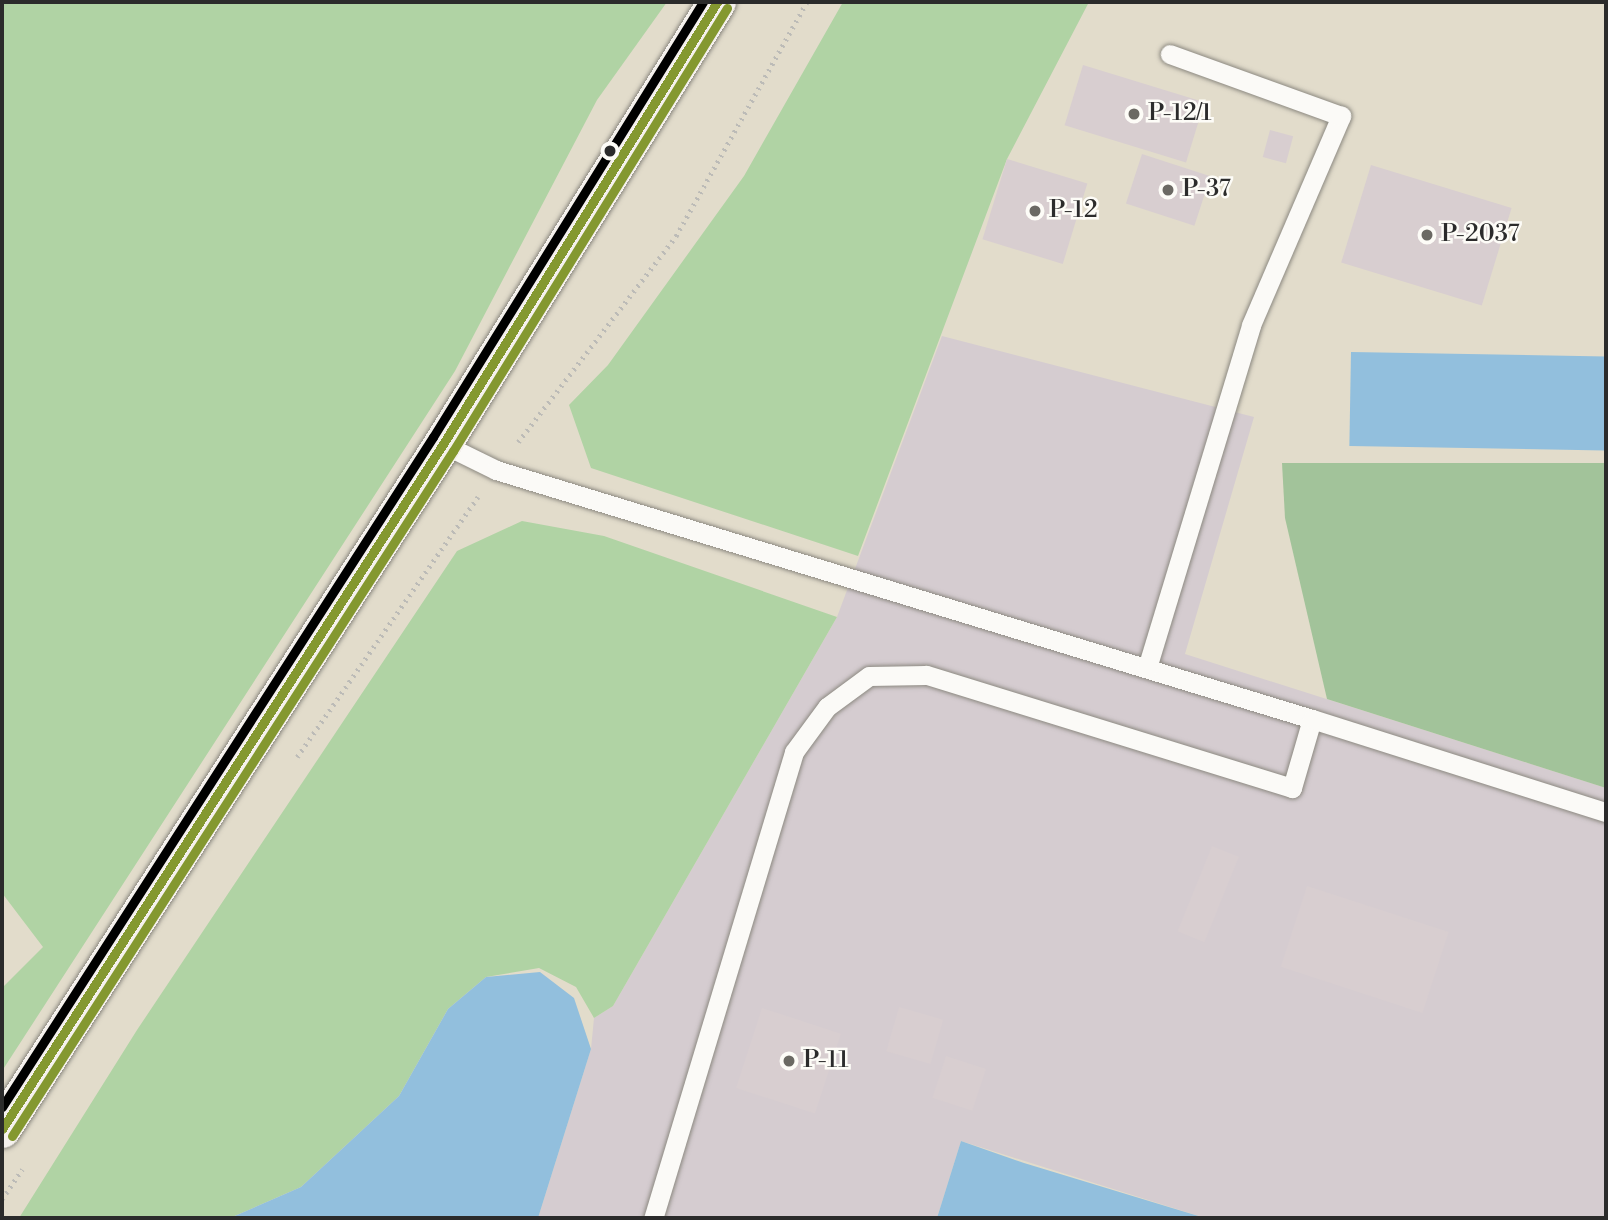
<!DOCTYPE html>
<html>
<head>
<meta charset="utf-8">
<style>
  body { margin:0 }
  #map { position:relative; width:1608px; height:1220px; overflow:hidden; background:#e2dccb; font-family:"Libre Bodoni",serif }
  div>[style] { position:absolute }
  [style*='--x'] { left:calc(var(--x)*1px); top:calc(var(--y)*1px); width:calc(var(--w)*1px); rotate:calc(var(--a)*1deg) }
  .industrial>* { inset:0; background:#d5ccd0 }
  .green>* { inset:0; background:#b0d3a4 }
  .forest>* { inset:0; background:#a2c39a }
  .water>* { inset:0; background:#92bfdd; transform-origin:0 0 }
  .building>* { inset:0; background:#d8ced0; transform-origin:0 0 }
  .path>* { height:4.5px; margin-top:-2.25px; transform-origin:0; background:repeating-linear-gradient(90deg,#bcbbb7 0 2px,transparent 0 7px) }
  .roads { filter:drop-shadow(0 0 2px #8c8981) drop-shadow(0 0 2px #8c8981) }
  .service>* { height:19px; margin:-9.5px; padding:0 9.5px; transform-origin:9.5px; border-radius:9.5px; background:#fbfaf7 }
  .secondary>* { height:38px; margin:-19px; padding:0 19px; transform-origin:19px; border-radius:19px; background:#f5f1ed }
  .bus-1>* { height:9px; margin:-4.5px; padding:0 4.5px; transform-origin:4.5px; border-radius:4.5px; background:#849830 }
  .bus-2>* { height:9px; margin:-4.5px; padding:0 4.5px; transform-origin:4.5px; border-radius:4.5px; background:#849830 }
  .bus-3>* { height:9px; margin:-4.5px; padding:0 4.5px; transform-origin:4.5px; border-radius:4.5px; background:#000 }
  .dots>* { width:19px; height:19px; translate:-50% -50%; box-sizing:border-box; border:4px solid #fdfcf7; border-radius:50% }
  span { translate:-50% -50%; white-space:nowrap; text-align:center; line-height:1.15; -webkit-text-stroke:5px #fdfcf7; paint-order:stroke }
  .poi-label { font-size:24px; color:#2b2b2b }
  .left { translate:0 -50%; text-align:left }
  .frame { position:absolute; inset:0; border:4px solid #2b2b2b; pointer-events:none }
</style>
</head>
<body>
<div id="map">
  <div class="industrial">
    <div style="clip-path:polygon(942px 336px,1254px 417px,1185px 654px,1606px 788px,1606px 1218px,1205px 1218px,961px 1141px,937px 1218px,538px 1218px,591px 1049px,594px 1018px,613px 1006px,837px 617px)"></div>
  </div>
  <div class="green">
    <div style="clip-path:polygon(2px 2px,667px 2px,597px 100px,455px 371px,2px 1071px,2px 988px,43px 947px,2px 893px)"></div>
    <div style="clip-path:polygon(843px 2px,1089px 2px,1007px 159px,858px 556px,591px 468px,569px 405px,608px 365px,744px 176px)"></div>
    <div style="clip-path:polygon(522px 521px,604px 536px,837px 617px,613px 1006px,594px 1018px,576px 987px,539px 968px,486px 977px,448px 1009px,399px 1096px,301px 1187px,230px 1218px,19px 1218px,137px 1030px,457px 551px)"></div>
  </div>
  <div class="forest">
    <div style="clip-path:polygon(1282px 463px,1606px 463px,1606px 788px,1327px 699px,1285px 518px)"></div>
  </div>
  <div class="water">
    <div style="left:1351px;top:352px;width:255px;height:94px;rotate:1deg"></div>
    <div style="clip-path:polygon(540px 972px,574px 998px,591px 1049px,538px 1218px,230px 1218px,301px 1187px,399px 1096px,448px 1009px,486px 977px)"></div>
    <div style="clip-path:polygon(961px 1141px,1024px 1163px,1205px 1218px,937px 1218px)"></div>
  </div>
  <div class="building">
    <div style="left:1083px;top:65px;width:127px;height:63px;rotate:17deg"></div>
    <div style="left:1270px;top:130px;width:24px;height:28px;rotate:15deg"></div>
    <div style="left:1142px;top:154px;width:72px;height:52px;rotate:18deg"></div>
    <div style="left:1007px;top:159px;width:84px;height:84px;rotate:17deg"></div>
    <div style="left:1371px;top:165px;width:147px;height:102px;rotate:17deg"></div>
    <div style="left:1212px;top:846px;width:29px;height:92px;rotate:22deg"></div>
    <div style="left:1307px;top:886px;width:149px;height:85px;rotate:18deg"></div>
    <div style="left:899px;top:1007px;width:46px;height:46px;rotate:16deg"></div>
    <div style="left:762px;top:1008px;width:83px;height:84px;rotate:18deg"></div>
    <div style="left:946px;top:1056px;width:42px;height:44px;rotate:18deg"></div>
  </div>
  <div class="path">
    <div style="--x:518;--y:442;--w:260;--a:-52.5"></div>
    <div style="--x:676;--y:236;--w:268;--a:-60.8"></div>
    <div style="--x:297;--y:757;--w:317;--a:-55.2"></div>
    <div style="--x:2;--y:1199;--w:36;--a:-56"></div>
  </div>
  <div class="roads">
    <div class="service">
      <div style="--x:443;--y:444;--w:59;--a:26.1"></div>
      <div style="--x:496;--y:470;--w:853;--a:16.97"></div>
      <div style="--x:1312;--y:719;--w:72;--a:106.2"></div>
      <div style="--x:1292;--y:788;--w:383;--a:-162.8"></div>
      <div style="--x:926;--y:675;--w:57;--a:179"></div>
      <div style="--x:869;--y:676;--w:52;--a:143.6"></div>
      <div style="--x:827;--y:707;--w:56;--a:126.3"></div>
      <div style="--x:794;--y:752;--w:487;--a:106.8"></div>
      <div style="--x:1147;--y:668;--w:358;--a:-73.1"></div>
      <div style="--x:1251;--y:325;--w:228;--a:-66.7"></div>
      <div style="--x:1341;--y:116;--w:182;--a:-160.1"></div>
      <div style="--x:1312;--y:719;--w:308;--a:17.6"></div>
    </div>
    <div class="secondary">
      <div style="--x:2;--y:1129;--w:815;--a:-57.23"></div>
      <div style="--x:443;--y:444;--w:520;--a:-58.2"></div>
    </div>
  </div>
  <div class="bus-1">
    <div style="--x:2;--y:1129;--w:815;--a:-57.23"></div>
    <div style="--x:443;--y:444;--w:520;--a:-58.2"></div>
  </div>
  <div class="bus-2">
    <div style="--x:12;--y:1136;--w:815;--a:-57.23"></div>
    <div style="--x:453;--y:451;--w:521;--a:-58.26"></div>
  </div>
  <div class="bus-3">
    <div style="--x:2;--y:1107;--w:797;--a:-57.25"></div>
    <div style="--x:433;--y:437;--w:512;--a:-58.17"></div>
  </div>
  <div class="dots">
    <div style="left:1134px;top:114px;background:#6b6963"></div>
    <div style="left:610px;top:151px;background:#2b2b2b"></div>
    <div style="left:1168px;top:190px;background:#6b6963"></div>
    <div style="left:1035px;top:211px;background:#6b6963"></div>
    <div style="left:1427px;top:235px;background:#6b6963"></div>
    <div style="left:789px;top:1061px;background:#6b6963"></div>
  </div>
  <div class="poi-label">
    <span class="left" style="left:1148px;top:114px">P-12/1</span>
    <span class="left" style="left:1182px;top:190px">P-37</span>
    <span class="left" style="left:1049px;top:211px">P-12</span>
    <span class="left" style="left:1441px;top:235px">P-2037</span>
    <span class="left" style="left:803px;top:1061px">P-11</span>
  </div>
  <div class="frame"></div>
</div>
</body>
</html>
